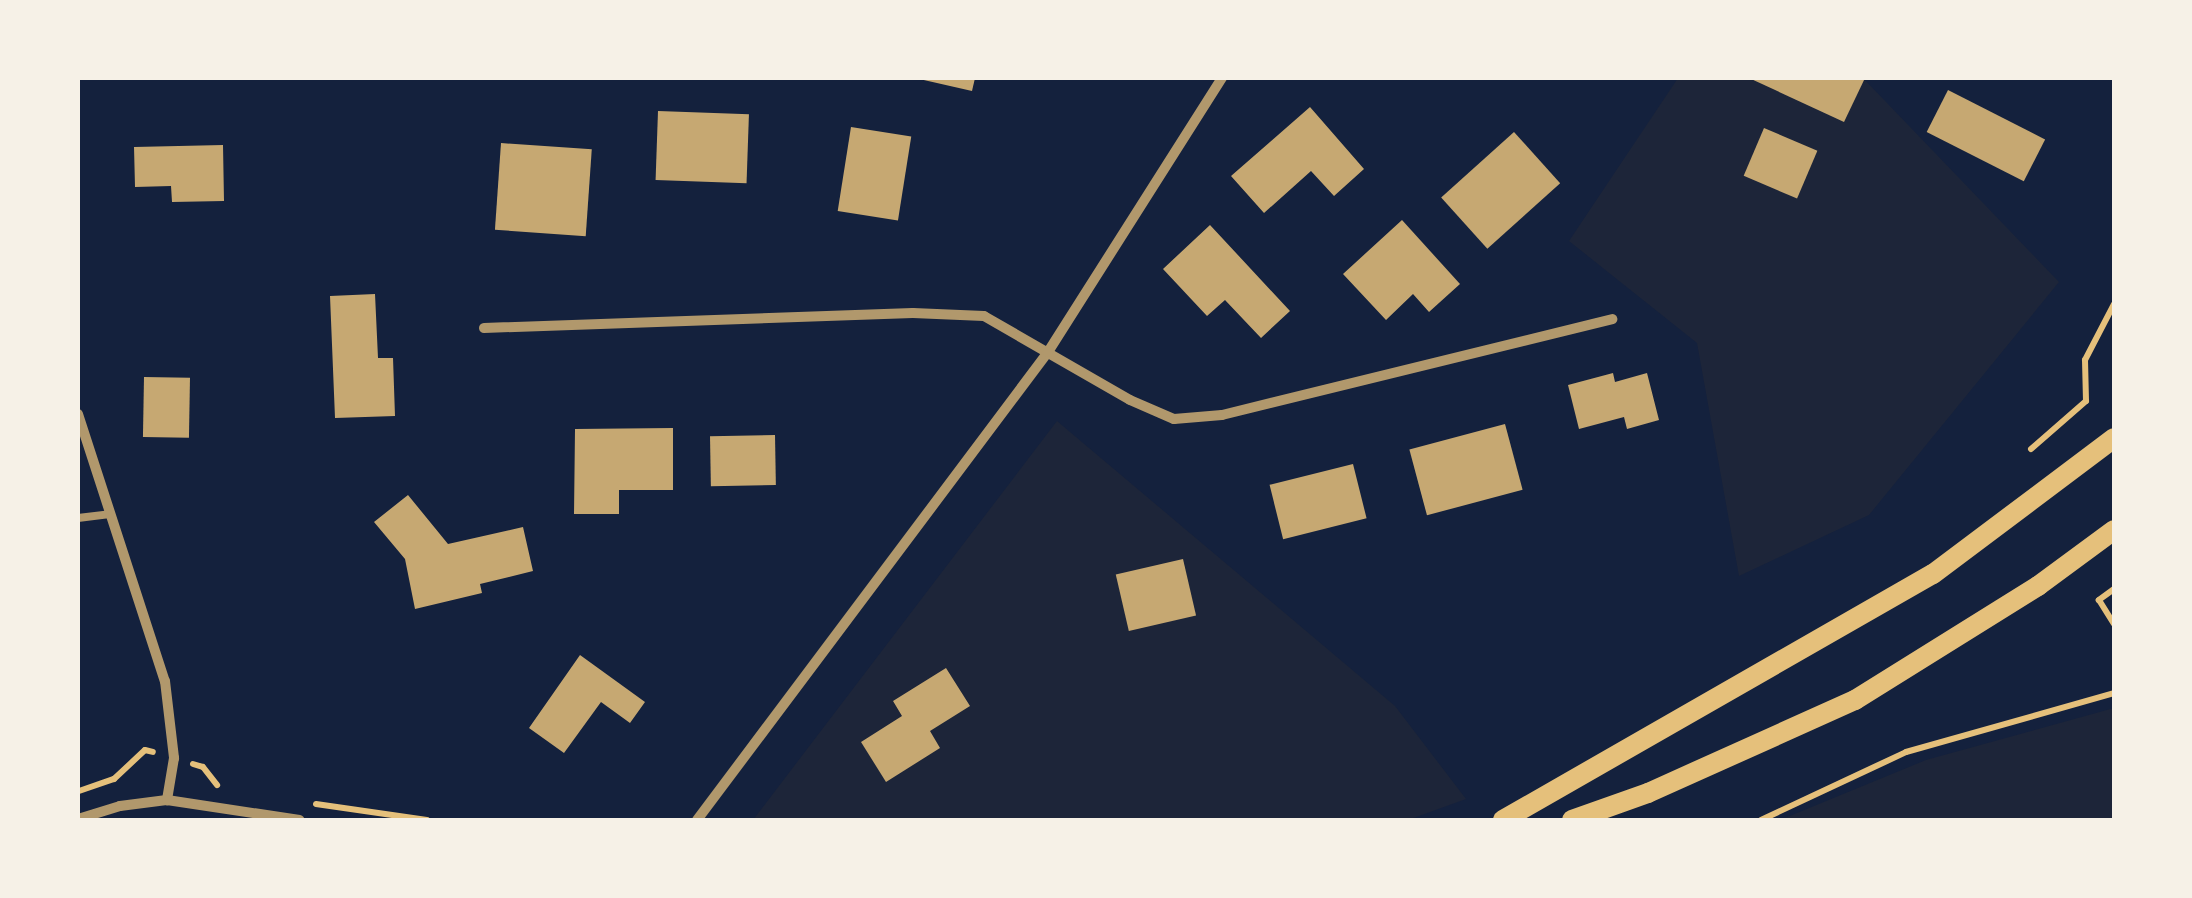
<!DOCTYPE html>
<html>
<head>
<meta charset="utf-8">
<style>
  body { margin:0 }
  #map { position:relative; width:2192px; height:898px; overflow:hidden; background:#14213d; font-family:"PT Sans Narrow",sans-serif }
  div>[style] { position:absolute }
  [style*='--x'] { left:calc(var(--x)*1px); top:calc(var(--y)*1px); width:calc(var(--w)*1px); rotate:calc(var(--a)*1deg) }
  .green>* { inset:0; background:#1d2539 }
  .building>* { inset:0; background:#c6a872; transform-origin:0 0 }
  .path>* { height:6px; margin:-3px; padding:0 3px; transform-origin:3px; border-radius:3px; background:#e5c07b }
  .service>* { height:8px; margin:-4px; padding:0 4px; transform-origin:4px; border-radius:4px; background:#b1986c }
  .minor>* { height:10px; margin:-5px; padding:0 5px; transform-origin:5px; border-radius:5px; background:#b1986c }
  .secondary>* { height:20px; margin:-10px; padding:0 10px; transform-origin:10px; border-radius:10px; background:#e5c07b }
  span { translate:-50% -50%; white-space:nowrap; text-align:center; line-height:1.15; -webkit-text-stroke:10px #f6f1e7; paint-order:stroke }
  .frame { position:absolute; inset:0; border:80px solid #f6f1e7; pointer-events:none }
</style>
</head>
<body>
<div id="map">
  <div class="green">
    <div style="clip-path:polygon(1678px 78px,1863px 78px,2059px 282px,1869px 515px,1739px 576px,1697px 343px,1569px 241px)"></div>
    <div style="clip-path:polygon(1057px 421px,1395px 706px,1466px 799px,1408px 820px,753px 820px)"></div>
    <div style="clip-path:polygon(2114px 708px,2114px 820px,1780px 820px,1926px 760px)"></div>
  </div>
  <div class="building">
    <div style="clip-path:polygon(915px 78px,975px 78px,972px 91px)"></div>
    <div style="clip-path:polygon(1749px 78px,1865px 78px,1844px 122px)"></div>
    <div style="left:1948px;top:90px;width:109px;height:47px;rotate:27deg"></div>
    <div style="clip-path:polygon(1310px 107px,1364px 169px,1334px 196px,1311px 171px,1264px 213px,1231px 176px)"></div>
    <div style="left:658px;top:111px;width:91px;height:69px;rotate:2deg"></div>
    <div style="left:851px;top:127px;width:61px;height:85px;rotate:9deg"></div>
    <div style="left:1764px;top:128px;width:58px;height:52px;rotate:23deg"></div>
    <div style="left:1514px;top:132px;width:69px;height:98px;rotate:48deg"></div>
    <div style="left:501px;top:143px;width:91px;height:87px;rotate:4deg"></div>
    <div style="clip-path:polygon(223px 145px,224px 201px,172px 202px,171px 186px,135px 187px,134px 147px)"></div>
    <div style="clip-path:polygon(1402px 220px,1460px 284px,1429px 312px,1413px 294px,1386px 320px,1343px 274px)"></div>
    <div style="clip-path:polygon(1210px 225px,1290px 311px,1261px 338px,1225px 300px,1207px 316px,1163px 269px)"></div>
    <div style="clip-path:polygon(375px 294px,378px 358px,393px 358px,395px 416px,335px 418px,330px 296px)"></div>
    <div style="clip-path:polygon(1613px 373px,1615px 382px,1647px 373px,1659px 420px,1627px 429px,1624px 417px,1579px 429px,1568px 385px)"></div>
    <div style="left:144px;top:377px;width:46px;height:60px;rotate:1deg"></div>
    <div style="left:1505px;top:424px;width:68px;height:99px;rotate:75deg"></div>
    <div style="clip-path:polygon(673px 428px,673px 490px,619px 490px,619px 514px,574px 514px,575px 429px)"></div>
    <div style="left:775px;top:435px;width:50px;height:65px;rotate:89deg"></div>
    <div style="left:1353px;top:464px;width:56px;height:86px;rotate:76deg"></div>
    <div style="clip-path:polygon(408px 495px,448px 544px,523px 527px,533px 571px,480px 584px,482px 593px,415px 609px,405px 559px,374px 522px)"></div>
    <div style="left:1183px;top:559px;width:58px;height:69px;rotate:77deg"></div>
    <div style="clip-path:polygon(580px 655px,645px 702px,630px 723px,601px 702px,564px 753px,529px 728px)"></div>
    <div style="clip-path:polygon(946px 668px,970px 706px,930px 731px,940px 748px,886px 782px,861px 742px,902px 716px,893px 701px)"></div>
  </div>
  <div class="path">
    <div style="--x:2031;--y:449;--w:73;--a:-41.1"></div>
    <div style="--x:2086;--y:401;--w:41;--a:-91.4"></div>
    <div style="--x:2085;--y:360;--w:63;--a:-62.6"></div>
    <div style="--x:2114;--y:589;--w:19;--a:144"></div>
    <div style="--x:2099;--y:600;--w:28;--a:58"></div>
    <div style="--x:193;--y:764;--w:10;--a:17"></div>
    <div style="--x:203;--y:767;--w:23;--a:52"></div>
    <div style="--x:79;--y:791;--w:37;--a:-19"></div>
    <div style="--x:114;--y:779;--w:42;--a:-43.1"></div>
    <div style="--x:145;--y:750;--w:8;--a:14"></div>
    <div style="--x:316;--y:804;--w:112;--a:8.2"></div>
    <div style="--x:1761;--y:820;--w:160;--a:-25.1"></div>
    <div style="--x:1906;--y:752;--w:216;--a:-15.8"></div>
  </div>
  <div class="service">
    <div style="--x:78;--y:518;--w:32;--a:-7"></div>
  </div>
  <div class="minor">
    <div style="--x:484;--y:328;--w:429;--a:-2"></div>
    <div style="--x:913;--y:313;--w:71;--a:2.4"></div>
    <div style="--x:984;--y:316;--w:168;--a:29.9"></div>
    <div style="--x:1130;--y:400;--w:48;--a:23.4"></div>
    <div style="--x:1174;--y:419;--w:48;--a:-4.8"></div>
    <div style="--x:1222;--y:415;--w:402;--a:-13.8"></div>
    <div style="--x:78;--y:414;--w:281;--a:72"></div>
    <div style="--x:165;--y:681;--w:78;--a:83.3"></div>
    <div style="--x:174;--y:758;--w:43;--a:99.5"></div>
    <div style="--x:78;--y:819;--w:44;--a:-17.2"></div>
    <div style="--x:120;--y:806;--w:47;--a:-7.3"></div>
    <div style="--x:167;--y:800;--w:134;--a:8.6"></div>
    <div style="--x:697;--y:820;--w:585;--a:-53.13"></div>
    <div style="--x:1048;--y:352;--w:325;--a:-57.6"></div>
  </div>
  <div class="secondary">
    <div style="--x:1503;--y:820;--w:495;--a:-29.8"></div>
    <div style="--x:1933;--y:574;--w:226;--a:-36.9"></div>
    <div style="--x:1572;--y:820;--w:81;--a:-19.6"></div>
    <div style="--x:1648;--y:793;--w:227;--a:-24.2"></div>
    <div style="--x:1855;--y:700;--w:216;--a:-31.9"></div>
    <div style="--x:2038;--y:586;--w:94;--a:-36.4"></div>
  </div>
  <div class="frame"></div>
</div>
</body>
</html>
